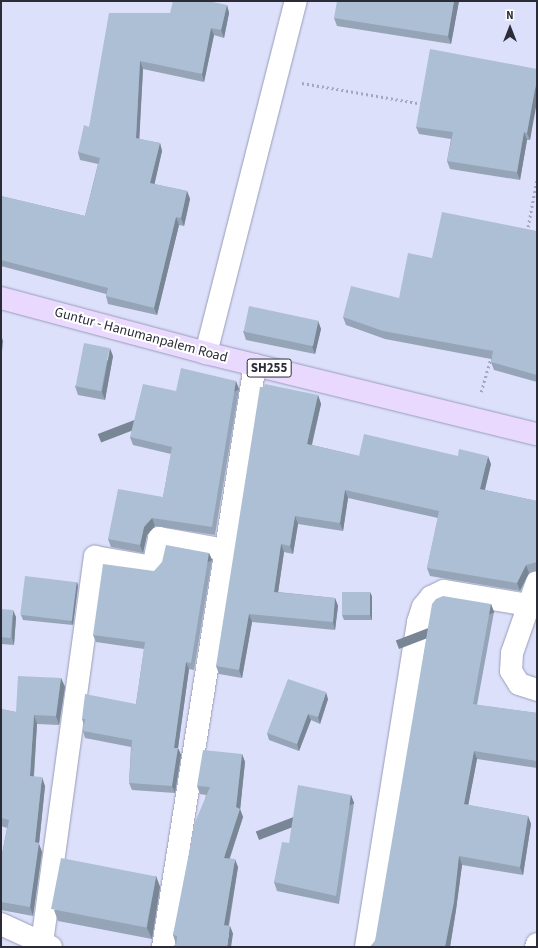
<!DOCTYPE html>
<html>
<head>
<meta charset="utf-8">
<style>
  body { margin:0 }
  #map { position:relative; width:538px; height:948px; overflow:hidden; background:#dce0fb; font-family:"Source Sans 3",sans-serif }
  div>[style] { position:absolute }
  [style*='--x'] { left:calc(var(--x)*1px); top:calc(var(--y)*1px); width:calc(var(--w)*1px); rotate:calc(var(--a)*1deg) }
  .path>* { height:2.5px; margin-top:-1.25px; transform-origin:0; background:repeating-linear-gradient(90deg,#a4a7bd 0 2px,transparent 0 5px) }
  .roads { filter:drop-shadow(0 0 1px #999cb6) drop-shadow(0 0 1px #999cb6) }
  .street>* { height:22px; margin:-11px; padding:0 11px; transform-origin:11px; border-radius:11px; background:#fff }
  .primary>* { height:22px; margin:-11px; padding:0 11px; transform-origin:11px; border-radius:11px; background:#e9d9ff }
  .wall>* { inset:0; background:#95a4b7 }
  .shaded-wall>* { inset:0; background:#798695; transform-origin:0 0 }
  .building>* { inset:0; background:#adbfd5; transform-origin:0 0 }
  span { translate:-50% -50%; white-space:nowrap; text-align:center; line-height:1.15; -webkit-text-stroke:4px #fff; paint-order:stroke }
  .shield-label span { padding:1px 3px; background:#fff; border:1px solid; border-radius:3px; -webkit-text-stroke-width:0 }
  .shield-label { font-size:13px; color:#2b2c37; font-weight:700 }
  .street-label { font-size:14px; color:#2b2c37 }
  .frame { position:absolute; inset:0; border:2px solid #2b2c37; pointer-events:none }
  .north { position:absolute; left:490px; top:8px; width:40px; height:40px; -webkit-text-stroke:3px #fff; paint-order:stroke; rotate:0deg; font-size:11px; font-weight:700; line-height:16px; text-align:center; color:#2b2c37 }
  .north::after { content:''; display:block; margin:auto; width:14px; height:18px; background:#2b2c37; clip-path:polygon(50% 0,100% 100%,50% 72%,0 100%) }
</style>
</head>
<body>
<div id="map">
  <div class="path">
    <div style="--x:302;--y:83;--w:123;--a:9.8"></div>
    <div style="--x:531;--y:122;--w:6;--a:9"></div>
    <div style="--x:527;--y:232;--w:55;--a:-79.5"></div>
    <div style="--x:481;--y:392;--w:37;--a:-74"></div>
  </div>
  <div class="roads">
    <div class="street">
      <div style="--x:206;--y:353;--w:363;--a:-75.7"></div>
      <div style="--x:537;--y:582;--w:75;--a:109.4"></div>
      <div style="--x:512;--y:653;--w:18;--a:93"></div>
      <div style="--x:511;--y:671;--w:15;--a:58"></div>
      <div style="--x:519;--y:684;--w:19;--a:18"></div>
      <div style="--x:1;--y:924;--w:55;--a:24.7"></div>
      <div style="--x:42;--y:943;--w:390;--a:-82.2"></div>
      <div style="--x:95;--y:557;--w:59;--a:9.8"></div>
      <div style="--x:153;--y:567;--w:30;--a:-78"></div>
      <div style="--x:159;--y:538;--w:68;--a:10.2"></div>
      <div style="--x:163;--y:947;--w:589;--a:-81.02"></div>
      <div style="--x:366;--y:947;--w:329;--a:-80.9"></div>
      <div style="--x:418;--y:622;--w:16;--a:-72"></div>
      <div style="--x:423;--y:607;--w:13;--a:-51"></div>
      <div style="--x:431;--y:597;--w:14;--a:-25"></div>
      <div style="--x:444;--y:591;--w:86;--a:9.4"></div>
      <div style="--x:536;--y:947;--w:3;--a:-72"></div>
    </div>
    <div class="primary">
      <div style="--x:1;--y:298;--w:212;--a:15"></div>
      <div style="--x:206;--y:353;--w:341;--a:13.8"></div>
    </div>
  </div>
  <div class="wall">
    <div style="clip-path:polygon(459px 1px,451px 44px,337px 26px,334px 18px)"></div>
    <div style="clip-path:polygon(227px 5px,229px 13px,224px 38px,214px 35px,204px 82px,143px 69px,139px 139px,160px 143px,162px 151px,154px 184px,187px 191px,190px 199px,184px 226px,179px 225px,157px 315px,108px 304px,106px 296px,106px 294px,1px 266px,1px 196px,85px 216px,98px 164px,80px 160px,78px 152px,89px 127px,170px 13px)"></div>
    <div style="clip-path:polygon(537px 69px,530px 140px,527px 140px,520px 180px,450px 169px,447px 161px,451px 139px,419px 134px,416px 127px)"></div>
    <div style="clip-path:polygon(537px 231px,537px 382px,494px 370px,491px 362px,491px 359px,385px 339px,346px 325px,343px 317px,399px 298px)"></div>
    <div style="clip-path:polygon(318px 321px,321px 329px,315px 354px,246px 340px,243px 331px)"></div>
    <div style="clip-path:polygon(113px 356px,105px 400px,78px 395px,75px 386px)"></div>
    <div style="clip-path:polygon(239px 389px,215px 535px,155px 526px,147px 535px,143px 553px,111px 547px,108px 539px,163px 497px,171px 454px,133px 445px,130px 437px,176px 391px)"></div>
    <div style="clip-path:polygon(318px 395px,321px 404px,312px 445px,359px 456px,491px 464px,485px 490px,537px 501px,537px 571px,529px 573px,520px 591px,430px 576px,427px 568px,438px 518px,348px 498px,343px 531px,298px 524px,293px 554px,284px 552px,278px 592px,335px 598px,338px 606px,335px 630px,252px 622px,242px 678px,219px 674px,216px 666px)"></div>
    <div style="clip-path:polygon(209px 553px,212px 560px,194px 670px,189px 669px,178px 748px,181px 755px,175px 793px,132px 790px,129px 783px,131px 747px,85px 738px,83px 731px,84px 725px,82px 719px,136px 704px,144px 649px,96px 642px,93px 635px,154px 571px)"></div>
    <div style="clip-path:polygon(77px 582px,78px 586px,73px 625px,23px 620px,21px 615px)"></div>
    <div style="clip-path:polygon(372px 596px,372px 620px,344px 620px,342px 615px)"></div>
    <div style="clip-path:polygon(491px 604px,494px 612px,477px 705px,537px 713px,537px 768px,477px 759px,468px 805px,528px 816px,531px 824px,523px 875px,462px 865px,456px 910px,450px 947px,370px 947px,375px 941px)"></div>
    <div style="clip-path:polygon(1px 609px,16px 617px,14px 645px,1px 644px)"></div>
    <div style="clip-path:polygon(61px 678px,65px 687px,59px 725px,37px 724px,34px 777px,45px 786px,39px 844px,42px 852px,33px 916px,1px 910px,1px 859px,7px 828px,1px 826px,1px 709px,16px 712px)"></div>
    <div style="clip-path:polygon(328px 699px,320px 724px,311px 720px,299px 751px,269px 740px,267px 733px)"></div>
    <div style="clip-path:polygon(242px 754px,245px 762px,240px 809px,243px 817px,230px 858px,238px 867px,229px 926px,230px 926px,233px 934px,176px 944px,173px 935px,206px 795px,200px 794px,197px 786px)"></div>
    <div style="clip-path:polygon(351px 795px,354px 803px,339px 904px,277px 891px,274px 882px,289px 843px)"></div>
    <div style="clip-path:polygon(156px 876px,160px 887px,152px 939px,58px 921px,54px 910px)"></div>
  </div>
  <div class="shaded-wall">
    <div style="clip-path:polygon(454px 1px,459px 1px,451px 44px,448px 36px)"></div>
    <div style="clip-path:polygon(227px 5px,229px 13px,224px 38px,221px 30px)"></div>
    <div style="clip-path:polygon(211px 28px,214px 35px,204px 82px,202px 74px)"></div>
    <div style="clip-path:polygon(140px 61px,143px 69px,139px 145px,136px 138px)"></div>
    <div style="clip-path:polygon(537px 78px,537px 102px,530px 140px,527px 133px)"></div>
    <div style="clip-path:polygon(524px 132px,527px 140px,520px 180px,517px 172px)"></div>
    <div style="clip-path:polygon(160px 143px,162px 151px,153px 191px,150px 183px)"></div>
    <div style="clip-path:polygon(187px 191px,190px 199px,184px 226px,181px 218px)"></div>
    <div style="clip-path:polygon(176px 217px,179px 225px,157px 315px,154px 308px)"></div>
    <div style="clip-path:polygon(318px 321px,321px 329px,315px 354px,312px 346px)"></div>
    <div style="clip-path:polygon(1px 335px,3px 341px,1px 362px)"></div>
    <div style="clip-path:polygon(110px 348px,113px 356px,105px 400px,102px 392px)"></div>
    <div style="left:236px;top:381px;width:9px;height:148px;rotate:69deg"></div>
    <div style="clip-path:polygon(318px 395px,321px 404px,310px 452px,307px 444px)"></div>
    <div style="clip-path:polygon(488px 456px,491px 464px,483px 497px,480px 489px)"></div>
    <div style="clip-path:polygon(345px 490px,348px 498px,343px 531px,340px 523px)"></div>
    <div style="clip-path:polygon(295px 516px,298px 524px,293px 554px,290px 546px)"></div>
    <div style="clip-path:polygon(152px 518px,155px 526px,147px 535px,143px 553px,140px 545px,144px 527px)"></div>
    <div style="clip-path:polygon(281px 544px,284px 552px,277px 600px,274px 592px)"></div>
    <div style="left:209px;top:553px;width:8px;height:111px;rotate:67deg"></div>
    <div style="clip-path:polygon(526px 565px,529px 573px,520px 591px,517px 583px)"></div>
    <div style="clip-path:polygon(77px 582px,78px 586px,73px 625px,71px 621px)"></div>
    <div style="clip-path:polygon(370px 592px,372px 596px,372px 620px,370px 615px)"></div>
    <div style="clip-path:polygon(335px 598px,338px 606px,335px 630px,333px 622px)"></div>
    <div style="left:491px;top:604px;width:9px;height:102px;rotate:69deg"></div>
    <div style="clip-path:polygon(13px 610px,16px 617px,14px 645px,12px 638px)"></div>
    <div style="clip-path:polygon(249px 614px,252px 622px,242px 678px,239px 670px)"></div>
    <div style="clip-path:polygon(186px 662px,189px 669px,178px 748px,181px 755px,175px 793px,172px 786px,174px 748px)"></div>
    <div style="clip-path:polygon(61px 678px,65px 687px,59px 725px,56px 716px)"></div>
    <div style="clip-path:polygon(326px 692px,328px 699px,320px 724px,318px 717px)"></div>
    <div style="clip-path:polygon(308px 714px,311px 720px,299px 751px,297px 744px)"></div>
    <div style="clip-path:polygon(34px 715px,37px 724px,33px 785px,30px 776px)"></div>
    <div style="clip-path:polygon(474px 751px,477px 759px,467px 812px,464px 804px)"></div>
    <div style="clip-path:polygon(242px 754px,245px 762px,240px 811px,240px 809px,243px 817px,227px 866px,224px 858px,236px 807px)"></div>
    <div style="clip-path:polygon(42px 777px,45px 786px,39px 844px,42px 852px,33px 916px,30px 907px,35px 842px)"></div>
    <div style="left:351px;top:795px;width:9px;height:102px;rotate:69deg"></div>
    <div style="clip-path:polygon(528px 816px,531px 824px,523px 875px,520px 867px)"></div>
    <div style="clip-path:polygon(459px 856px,462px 865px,456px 910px,450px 947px,445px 947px)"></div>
    <div style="clip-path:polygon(235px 859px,238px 867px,227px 933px,224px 925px)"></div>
    <div style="clip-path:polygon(156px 876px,160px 887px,152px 939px,147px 928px)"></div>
    <div style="clip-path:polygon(230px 926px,233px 934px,231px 947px,227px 947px)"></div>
  </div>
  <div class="building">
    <div style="clip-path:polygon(173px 1px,208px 1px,227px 5px,221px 30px,211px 28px,202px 74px,140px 61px,136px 138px,160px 143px,150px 183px,187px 191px,181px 218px,176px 217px,154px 308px,106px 296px,108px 288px,1px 260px,1px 196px,85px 216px,100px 158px,78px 152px,84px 125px,89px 127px,109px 13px,170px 13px)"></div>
    <div style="clip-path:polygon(337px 1px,454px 1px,448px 36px,334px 18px)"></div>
    <div style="clip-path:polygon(430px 49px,537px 69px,537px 78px,527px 133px,524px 132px,517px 172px,447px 161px,453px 132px,416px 127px)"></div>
    <div style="clip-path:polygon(442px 212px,537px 231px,537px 375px,491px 362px,493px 351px,383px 331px,343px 317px,351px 286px,399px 298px,408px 253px,432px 258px)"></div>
    <div style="left:249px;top:306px;width:71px;height:26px;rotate:12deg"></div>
    <div style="left:84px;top:343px;width:26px;height:44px;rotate:11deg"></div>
    <div style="clip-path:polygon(181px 368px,236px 381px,212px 527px,152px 518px,144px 527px,140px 545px,108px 539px,118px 489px,163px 497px,172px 447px,130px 437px,143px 384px,176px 391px)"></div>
    <div style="clip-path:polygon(265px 384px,318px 395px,307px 444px,359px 456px,364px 434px,458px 456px,459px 449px,488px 456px,480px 489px,537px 501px,537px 562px,526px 565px,517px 583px,427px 568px,439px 511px,345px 490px,340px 523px,295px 516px,290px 546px,281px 544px,274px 592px,335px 598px,333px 622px,249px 614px,239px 670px,216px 666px,260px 387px,264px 387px)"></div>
    <div style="clip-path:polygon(166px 545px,209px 553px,191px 663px,186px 662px,174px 748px,178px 748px,172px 786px,129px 783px,132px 740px,83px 731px,85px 719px,82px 719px,85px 694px,136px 704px,145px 642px,93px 635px,103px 564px,154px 571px,162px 562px)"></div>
    <div style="left:25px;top:576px;width:52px;height:39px;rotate:7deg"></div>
    <div style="left:342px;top:592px;width:28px;height:23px"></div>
    <div style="clip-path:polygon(443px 596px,491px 604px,473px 704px,537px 713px,537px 761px,474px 751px,464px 804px,528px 816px,520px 867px,459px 856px,454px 902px,445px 947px,370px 947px,375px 941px,432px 604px,436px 599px)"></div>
    <div style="left:1px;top:609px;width:12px;height:28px;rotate:5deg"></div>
    <div style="clip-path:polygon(18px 676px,61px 678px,56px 716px,34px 715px,30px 776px,42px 777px,35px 842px,39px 843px,30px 907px,1px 902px,1px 859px,9px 820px,1px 818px,1px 709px,16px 712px)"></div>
    <div style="clip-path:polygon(288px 679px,326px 692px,318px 717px,308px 714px,297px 744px,267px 733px)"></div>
    <div style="clip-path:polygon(203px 750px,242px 754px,236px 807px,240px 809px,224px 858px,235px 859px,224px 925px,230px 926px,227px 947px,176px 947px,177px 936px,173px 935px,195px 822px,210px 787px,197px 786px)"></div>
    <div style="clip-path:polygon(298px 785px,351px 795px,336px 896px,274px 882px,282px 842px,289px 843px)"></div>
    <div style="left:61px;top:858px;width:97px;height:52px;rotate:11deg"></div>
  </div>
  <div class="shield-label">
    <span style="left:269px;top:368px">SH255</span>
  </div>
  <div class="street-label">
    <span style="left:141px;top:335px;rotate:15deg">Guntur - Hanumanpalem Road</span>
  </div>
  <div class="frame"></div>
  <div class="north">N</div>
</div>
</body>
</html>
